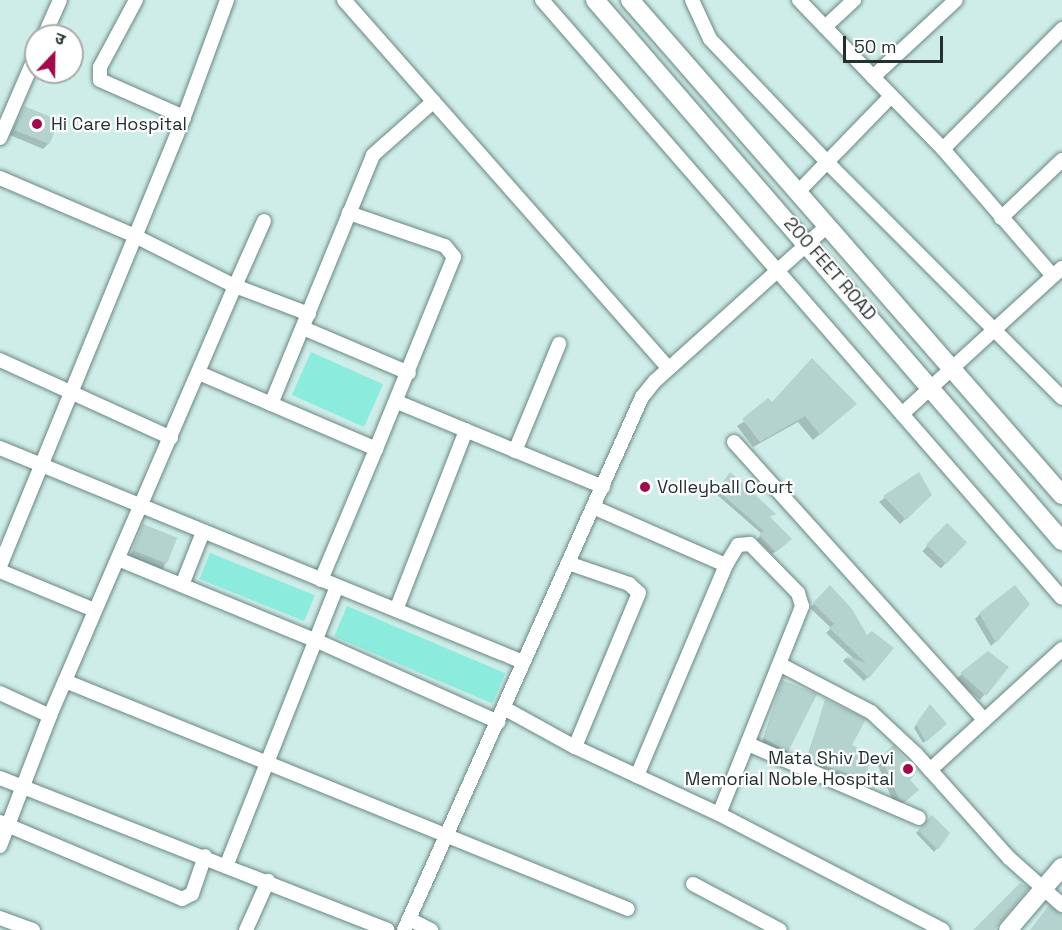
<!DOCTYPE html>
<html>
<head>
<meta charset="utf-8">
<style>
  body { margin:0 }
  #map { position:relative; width:1062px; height:930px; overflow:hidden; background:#ceede8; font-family:"Space Grotesk","Noto Sans Devanagari",sans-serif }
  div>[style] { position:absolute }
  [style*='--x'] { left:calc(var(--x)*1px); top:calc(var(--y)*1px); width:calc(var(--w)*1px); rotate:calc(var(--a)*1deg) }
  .green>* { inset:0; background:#8becde; transform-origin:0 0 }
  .shadow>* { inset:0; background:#0003; transform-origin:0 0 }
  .building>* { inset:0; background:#b4d3ce; transform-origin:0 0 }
  .roads { filter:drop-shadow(0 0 2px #6a8783) drop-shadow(0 0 2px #6a8783) }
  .street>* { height:14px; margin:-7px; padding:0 7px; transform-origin:7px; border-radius:7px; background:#fff }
  .secondary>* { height:18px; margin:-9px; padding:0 9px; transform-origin:9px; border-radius:9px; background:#fff }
  .dots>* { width:16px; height:16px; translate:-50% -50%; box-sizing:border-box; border:3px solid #fff; border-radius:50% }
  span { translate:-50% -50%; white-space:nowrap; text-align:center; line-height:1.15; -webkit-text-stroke:4.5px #fff; paint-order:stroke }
  .poi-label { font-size:18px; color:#25312f }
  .left { translate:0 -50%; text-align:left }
  .right { translate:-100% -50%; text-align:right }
  .street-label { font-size:18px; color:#25312f }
  .north { position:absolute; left:24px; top:24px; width:60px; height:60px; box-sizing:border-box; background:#fff; border:2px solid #a8adac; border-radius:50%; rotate:22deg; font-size:16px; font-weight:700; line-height:24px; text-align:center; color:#25312f }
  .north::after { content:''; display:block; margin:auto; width:21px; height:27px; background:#a20a4c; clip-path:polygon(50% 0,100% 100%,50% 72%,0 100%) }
  .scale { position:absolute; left:843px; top:36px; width:100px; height:27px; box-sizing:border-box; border:3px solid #25312f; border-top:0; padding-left:8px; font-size:18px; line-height:21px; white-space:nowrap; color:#25312f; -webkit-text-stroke:4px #fff; paint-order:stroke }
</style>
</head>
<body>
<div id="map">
  <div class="green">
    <div style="left:311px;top:352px;width:79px;height:47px;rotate:24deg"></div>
    <div style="left:210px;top:553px;width:113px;height:28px;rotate:22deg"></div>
    <div style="left:347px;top:606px;width:172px;height:33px;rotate:23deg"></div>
  </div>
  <div class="shadow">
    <div style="clip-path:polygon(24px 108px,48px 144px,43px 149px,10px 135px)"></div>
    <div style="clip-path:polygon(772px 404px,849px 410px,813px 440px,798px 422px,753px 447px,737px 426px)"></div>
    <div style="clip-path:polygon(918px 474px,930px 495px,900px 524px,879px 502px)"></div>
    <div style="clip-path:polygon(728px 477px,769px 517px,788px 542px,772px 554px,757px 539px,762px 534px,715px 493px)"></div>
    <div style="left:143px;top:525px;width:35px;height:34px;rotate:22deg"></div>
    <div style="left:947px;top:525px;width:25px;height:36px;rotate:43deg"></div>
    <div style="clip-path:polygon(830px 588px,867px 638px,868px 677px,864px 681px,843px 661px,846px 658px,856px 661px,826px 633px,831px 628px,810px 608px)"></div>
    <div style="clip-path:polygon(1028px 604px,995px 642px,991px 646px,975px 619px,980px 614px)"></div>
    <div style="clip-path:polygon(988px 653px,1007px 667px,980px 700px,956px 679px)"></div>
    <div style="clip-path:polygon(782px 682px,787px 751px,784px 754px,762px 742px)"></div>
    <div style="clip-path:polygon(826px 701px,850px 746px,870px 756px,858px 786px,843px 776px,805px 763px)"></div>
    <div style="clip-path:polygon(927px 709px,945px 724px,923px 743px,914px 728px)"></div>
    <div style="clip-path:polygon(893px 747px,912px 795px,899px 806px,894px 804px,877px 763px)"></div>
    <div style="clip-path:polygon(932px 817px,948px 833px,934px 852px,916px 833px)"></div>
  </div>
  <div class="building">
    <div style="left:24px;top:106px;width:38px;height:26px;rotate:22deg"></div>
    <div style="clip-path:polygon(812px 358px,857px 404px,820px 435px,805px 416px,760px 442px,742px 419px,768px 398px,772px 402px)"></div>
    <div style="clip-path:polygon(730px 472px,776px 514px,770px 517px,792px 539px,776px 552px,759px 535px,764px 531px,717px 490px)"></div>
    <div style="clip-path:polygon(919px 472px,932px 495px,906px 520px,883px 496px)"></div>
    <div style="left:947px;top:523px;width:28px;height:30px;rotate:44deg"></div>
    <div style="left:143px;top:524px;width:37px;height:28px;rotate:22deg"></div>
    <div style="clip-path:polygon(830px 585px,852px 609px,867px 635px,872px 631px,894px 648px,869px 678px,846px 656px,866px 663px,829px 628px,834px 624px,813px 603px)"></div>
    <div style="clip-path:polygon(1015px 585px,1030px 604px,996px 643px,979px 613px)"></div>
    <div style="clip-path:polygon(988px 651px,1009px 667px,986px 696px,960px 673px)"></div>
    <div style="clip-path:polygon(782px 680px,817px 694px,788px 752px,764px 738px)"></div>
    <div style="clip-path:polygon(825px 699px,866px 719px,852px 745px,872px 755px,863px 784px,847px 773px,807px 760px)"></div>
    <div style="clip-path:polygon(930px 704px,947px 724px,926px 742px,916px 724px)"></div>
    <div style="clip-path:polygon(893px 745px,917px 772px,910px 780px,919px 790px,905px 802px,899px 799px,881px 757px)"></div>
    <div style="clip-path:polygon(932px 815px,950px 833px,938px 850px,918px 830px)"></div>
    <div style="clip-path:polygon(1020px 883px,1029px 888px,994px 930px,973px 930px)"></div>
    <div style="clip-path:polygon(1049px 905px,1062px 915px,1062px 930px,1030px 930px)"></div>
  </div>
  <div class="roads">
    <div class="street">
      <div style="--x:136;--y:0;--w:76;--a:118.2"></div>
      <div style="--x:100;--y:67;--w:13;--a:90"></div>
      <div style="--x:100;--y:80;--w:92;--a:23.8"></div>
      <div style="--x:344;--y:0;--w:490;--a:48.6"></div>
      <div style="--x:542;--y:0;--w:792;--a:48.99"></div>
      <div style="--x:692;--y:0;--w:43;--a:65.2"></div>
      <div style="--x:710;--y:39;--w:170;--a:46.4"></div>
      <div style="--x:827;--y:162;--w:333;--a:45.1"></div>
      <div style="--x:799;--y:0;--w:107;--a:46.1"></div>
      <div style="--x:873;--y:77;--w:113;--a:-42.9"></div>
      <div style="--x:825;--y:27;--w:40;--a:-43"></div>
      <div style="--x:44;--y:36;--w:39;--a:-66"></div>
      <div style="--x:873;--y:77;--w:100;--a:45.8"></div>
      <div style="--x:0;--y:138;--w:90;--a:-66.6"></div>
      <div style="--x:0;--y:178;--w:147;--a:23.2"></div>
      <div style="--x:135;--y:236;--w:112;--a:26.6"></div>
      <div style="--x:235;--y:286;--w:468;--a:113.3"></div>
      <div style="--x:50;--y:716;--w:55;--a:-155.3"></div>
      <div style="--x:798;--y:192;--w:134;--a:-45.9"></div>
      <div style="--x:1001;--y:218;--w:84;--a:-43.6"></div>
      <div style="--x:264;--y:221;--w:71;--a:114"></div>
      <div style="--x:235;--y:286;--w:79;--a:20.7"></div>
      <div style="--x:1053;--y:276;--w:168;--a:-130.9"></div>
      <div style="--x:943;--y:149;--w:169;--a:-45.2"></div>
      <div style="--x:303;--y:328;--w:115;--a:23"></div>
      <div style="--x:0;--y:360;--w:188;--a:24.5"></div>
      <div style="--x:199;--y:373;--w:193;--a:23.2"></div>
      <div style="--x:376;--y:449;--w:207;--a:-67.9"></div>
      <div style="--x:454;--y:257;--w:14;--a:-129"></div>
      <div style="--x:445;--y:246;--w:102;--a:-161"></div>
      <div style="--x:397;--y:402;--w:223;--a:22.4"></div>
      <div style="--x:271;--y:404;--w:269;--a:-67.7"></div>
      <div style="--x:373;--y:155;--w:81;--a:-41.5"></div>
      <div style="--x:902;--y:414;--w:217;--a:-42.4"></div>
      <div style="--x:734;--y:442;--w:374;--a:48"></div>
      <div style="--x:0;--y:448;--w:565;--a:22.25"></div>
      <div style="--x:515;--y:451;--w:116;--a:-67.6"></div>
      <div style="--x:593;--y:507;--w:145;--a:23.6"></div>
      <div style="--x:726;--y:565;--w:229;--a:112.9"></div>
      <div style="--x:118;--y:559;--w:213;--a:22.4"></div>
      <div style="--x:315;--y:640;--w:201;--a:24.1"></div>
      <div style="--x:568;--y:563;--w:65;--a:19"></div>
      <div style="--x:629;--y:584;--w:13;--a:42"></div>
      <div style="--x:639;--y:593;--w:167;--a:112.6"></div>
      <div style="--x:0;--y:566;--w:485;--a:-67.7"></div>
      <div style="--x:184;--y:117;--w:125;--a:-69.8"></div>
      <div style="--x:0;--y:571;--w:102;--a:22.5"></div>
      <div style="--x:321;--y:580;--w:142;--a:-67.2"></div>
      <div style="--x:182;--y:585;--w:57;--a:-68.4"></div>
      <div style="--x:396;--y:610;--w:193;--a:-68.7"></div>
      <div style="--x:781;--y:665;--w:102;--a:27.6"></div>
      <div style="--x:871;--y:712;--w:62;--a:43"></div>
      <div style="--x:916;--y:754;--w:140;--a:48.2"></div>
      <div style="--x:1009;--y:858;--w:71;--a:41.6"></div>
      <div style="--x:65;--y:681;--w:607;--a:22.05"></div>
      <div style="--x:504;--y:708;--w:81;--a:28.8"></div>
      <div style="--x:575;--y:747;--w:159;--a:25"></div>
      <div style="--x:719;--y:814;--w:252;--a:27.4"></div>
      <div style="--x:748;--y:744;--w:186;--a:23.4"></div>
      <div style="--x:930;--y:770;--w:179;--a:-42.5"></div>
      <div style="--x:0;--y:778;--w:416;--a:21.4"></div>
      <div style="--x:719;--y:814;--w:224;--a:-68.2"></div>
      <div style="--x:802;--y:606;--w:14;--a:-107"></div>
      <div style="--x:798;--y:593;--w:69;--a:-134.4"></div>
      <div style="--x:750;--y:544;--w:12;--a:175"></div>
      <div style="--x:738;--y:545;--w:23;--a:121"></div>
      <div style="--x:0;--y:822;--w:198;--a:22.9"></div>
      <div style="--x:182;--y:899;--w:11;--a:-27"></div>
      <div style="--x:192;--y:894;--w:40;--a:-71.1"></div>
      <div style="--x:0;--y:846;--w:139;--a:-69"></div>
      <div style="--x:227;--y:864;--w:299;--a:-68.4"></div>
      <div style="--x:693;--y:884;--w:98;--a:27.9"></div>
      <div style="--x:0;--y:918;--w:35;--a:20"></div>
      <div style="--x:409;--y:919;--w:25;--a:27"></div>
      <div style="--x:246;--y:930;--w:54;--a:-65.8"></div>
      <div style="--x:404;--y:930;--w:584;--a:-65.94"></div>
      <div style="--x:642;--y:397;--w:21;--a:-51"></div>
      <div style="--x:655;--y:381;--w:232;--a:-42"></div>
    </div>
    <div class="secondary">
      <div style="--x:595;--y:0;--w:715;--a:49.2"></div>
      <div style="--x:630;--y:0;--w:657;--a:48.89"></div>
      <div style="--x:1008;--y:930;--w:83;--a:-49.4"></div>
    </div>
  </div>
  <div class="dots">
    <div style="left:37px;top:124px;background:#a20a4c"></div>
    <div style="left:645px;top:487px;background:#a20a4c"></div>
    <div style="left:908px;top:769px;background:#a20a4c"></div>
  </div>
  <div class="poi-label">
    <span class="left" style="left:51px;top:124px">Hi Care Hospital</span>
    <span class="left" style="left:657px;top:487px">Volleyball Court</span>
    <span class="right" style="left:894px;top:769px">Mata Shiv Devi<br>Memorial Noble Hospital</span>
  </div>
  <div class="street-label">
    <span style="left:830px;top:269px;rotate:49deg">200 FEET ROAD</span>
  </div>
  <div class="north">उ</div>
  <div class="scale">50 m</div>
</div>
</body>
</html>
